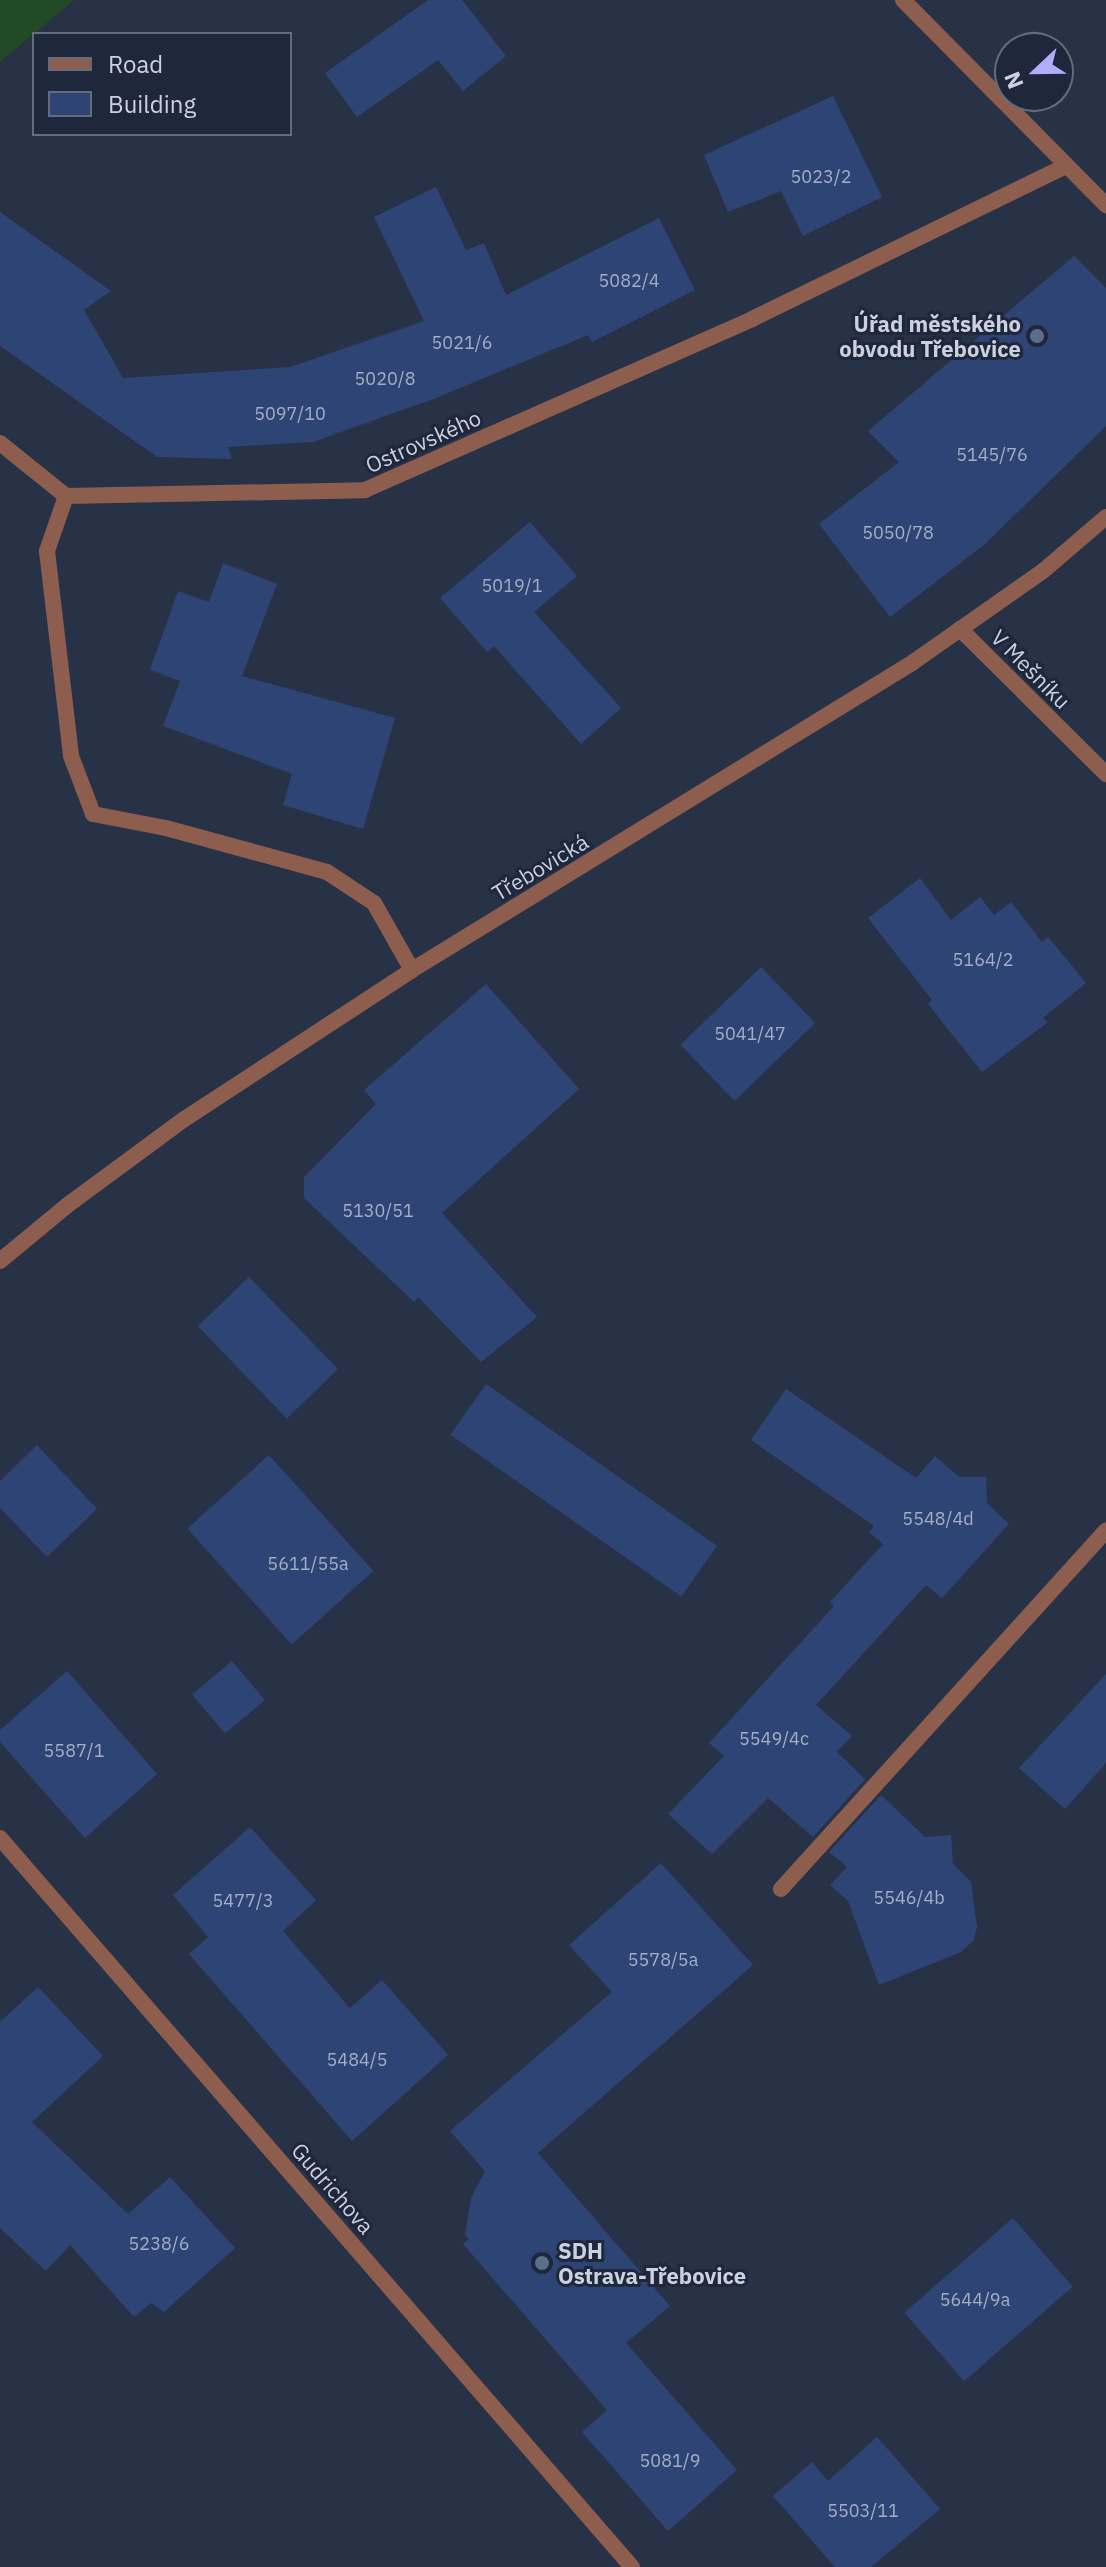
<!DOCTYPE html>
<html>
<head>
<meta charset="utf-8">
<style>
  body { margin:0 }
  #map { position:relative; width:1106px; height:2567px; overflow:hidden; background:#283247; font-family:"IBM Plex Sans",sans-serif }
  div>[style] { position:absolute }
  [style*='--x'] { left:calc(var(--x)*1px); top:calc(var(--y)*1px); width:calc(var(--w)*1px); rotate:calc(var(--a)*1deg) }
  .green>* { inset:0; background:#214b24 }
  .building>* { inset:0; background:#2e4475; transform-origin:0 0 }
  .minor>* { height:16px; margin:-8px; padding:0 8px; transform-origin:8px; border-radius:8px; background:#8d5d4e }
  .dots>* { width:22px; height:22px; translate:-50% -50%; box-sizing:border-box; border:4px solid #1e273c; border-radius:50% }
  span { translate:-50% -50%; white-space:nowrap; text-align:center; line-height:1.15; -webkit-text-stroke:6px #1e273c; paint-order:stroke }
  .number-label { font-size:18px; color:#a4aec4 }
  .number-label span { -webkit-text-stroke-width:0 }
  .poi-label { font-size:22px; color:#cbd1df; font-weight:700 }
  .right { translate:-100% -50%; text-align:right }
  .left { translate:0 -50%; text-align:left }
  .street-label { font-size:22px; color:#cbd1df }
  .legend { position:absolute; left:32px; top:32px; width:260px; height:104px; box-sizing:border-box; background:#1e273c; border:2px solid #636b7d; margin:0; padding:10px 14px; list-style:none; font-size:24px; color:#cbd1df }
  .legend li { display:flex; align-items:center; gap:16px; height:40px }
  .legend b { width:40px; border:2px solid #636b7d }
  .north { position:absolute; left:994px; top:32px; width:80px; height:80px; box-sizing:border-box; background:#1e273c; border:2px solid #636b7d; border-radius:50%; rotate:248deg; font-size:22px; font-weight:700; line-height:32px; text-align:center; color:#cbd1df }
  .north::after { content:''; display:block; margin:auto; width:28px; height:36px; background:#b1adfa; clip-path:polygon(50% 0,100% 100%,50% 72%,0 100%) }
</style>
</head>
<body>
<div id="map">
  <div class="green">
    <div style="clip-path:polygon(0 0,74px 0,0 62px)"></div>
  </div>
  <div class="building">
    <div style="clip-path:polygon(428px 0,462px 0,506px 56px,463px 91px,438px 60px,357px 117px,325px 73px)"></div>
    <div style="clip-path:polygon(833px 96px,882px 197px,803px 236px,781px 191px,728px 212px,704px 155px)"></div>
    <div style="clip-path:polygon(436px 187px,466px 250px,484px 243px,506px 295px,659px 218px,695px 290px,592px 342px,588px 335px,436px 398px,313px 442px,228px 447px,232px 459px,157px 457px,0 346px,0 212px,111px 291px,84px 310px,123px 378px,290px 367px,424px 321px,374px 217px)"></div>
    <div style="clip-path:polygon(1074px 256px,1106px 288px,1106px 426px,984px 545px,890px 617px,819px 524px,899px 462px,868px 431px)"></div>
    <div style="clip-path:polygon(530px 522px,577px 576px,534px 612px,621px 708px,581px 744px,494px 646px,487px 652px,440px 598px)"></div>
    <div style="clip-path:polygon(223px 563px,277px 584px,242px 676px,395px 718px,363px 829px,283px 805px,292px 774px,163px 726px,180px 681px,150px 670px,178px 591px,209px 602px)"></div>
    <div style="clip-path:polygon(920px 878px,951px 920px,980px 897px,994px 915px,1011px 902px,1042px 942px,1048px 937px,1086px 983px,1043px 1018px,1048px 1022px,982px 1072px,928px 1004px,932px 1000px,868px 918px)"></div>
    <div style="left:761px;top:967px;width:78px;height:112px;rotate:46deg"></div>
    <div style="clip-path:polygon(486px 984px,579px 1089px,442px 1213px,537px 1317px,481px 1362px,418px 1297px,414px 1302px,304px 1198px,304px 1177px,376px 1104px,364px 1090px)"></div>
    <div style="left:249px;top:1277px;width:128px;height:71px;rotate:46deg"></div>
    <div style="left:486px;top:1384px;width:282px;height:62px;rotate:35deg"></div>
    <div style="clip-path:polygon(786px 1389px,916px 1478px,935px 1456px,959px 1477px,986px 1477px,987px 1503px,1009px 1524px,942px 1598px,926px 1585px,816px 1705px,852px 1736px,837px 1752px,865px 1779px,813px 1837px,768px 1798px,712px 1854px,668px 1814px,724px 1756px,709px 1743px,834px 1606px,830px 1602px,883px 1544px,869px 1532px,874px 1526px,751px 1440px)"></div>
    <div style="clip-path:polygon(37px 1445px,97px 1509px,47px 1557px,0 1508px,0 1481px)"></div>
    <div style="left:269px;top:1455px;width:156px;height:110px;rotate:48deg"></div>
    <div style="left:232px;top:1661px;width:51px;height:52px;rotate:50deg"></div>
    <div style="clip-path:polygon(67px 1671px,157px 1774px,85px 1838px,0 1742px,0 1730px)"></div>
    <div style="clip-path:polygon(1106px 1674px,1106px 1763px,1065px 1809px,1019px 1768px)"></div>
    <div style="clip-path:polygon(881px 1795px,925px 1837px,951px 1835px,953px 1864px,971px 1882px,977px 1927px,974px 1940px,961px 1952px,879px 1985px,848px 1901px,830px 1885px,847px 1867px,829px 1852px)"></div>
    <div style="clip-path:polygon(250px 1827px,316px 1900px,283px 1931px,350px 2008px,382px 1980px,448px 2055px,352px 2141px,189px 1954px,208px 1937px,173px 1895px)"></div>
    <div style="clip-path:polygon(661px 1863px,753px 1965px,538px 2153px,670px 2306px,626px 2343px,737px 2470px,668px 2531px,582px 2432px,607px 2410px,463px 2244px,469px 2239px,465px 2235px,471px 2198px,485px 2171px,450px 2131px,612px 1992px,569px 1945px)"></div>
    <div style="clip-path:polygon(38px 1987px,103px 2056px,32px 2122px,128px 2214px,170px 2177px,235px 2248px,164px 2312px,151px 2303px,134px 2317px,70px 2245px,46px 2271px,0 2228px,0 2022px)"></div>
    <div style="left:1013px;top:2218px;width:91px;height:144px;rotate:49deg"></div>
    <div style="clip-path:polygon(877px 2437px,940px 2509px,871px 2567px,835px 2567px,773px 2496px,812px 2462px,828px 2481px)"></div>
  </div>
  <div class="minor">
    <div style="--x:903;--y:0;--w:289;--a:45.3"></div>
    <div style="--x:0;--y:443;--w:85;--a:38.8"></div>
    <div style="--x:66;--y:496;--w:299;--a:-1.1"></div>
    <div style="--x:365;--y:490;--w:423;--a:-23.8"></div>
    <div style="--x:752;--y:319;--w:349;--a:-26"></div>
    <div style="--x:66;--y:496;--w:58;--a:109.1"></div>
    <div style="--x:47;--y:551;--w:206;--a:83.3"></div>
    <div style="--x:71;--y:756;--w:62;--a:69.2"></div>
    <div style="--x:93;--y:814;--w:74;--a:10.9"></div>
    <div style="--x:166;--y:828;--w:167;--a:15.3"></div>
    <div style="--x:327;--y:872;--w:56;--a:33.4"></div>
    <div style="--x:374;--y:903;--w:77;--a:60.4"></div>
    <div style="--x:960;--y:629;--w:206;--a:44.8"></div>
    <div style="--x:0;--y:1261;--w:89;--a:-39.6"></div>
    <div style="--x:69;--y:1204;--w:142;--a:-36.4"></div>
    <div style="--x:183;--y:1120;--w:274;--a:-33.2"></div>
    <div style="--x:412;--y:970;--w:587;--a:-31.55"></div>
    <div style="--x:912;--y:663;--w:160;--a:-35.1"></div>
    <div style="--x:1043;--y:571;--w:83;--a:-40.6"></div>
    <div style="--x:0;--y:1838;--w:965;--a:49.08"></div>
    <div style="--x:781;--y:1889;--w:484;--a:-47.8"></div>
  </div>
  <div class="dots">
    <div style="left:1037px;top:336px;background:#5c6f8a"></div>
    <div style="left:542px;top:2263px;background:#5c6f8a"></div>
  </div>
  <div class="number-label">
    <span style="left:821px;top:177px">5023/2</span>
    <span style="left:629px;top:281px">5082/4</span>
    <span style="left:462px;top:343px">5021/6</span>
    <span style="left:385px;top:379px">5020/8</span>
    <span style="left:290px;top:414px">5097/10</span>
    <span style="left:992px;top:455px">5145/76</span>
    <span style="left:898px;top:533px">5050/78</span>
    <span style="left:512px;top:586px">5019/1</span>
    <span style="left:983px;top:960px">5164/2</span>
    <span style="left:750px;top:1034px">5041/47</span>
    <span style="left:378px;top:1211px">5130/51</span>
    <span style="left:938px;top:1519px">5548/4d</span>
    <span style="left:308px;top:1564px">5611/55a</span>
    <span style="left:774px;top:1739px">5549/4c</span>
    <span style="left:74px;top:1751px">5587/1</span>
    <span style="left:909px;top:1898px">5546/4b</span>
    <span style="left:243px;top:1901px">5477/3</span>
    <span style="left:663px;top:1960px">5578/5a</span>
    <span style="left:357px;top:2060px">5484/5</span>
    <span style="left:159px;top:2244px">5238/6</span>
    <span style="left:975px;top:2300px">5644/9a</span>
    <span style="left:670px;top:2461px">5081/9</span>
    <span style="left:863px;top:2511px">5503/11</span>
  </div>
  <div class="poi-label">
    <span class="right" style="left:1021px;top:336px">Úřad městského<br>obvodu Třebovice</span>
    <span class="left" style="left:558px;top:2263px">SDH<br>Ostrava-Třebovice</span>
  </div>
  <div class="street-label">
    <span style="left:423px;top:441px;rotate:-24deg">Ostrovského</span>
    <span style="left:1031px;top:669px;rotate:45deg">V Mešníku</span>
    <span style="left:540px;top:867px;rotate:-31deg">Třebovická</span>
    <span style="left:333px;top:2188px;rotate:49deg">Gudrichova</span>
  </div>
  <ul class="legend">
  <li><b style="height:10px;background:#8d5d4e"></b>Road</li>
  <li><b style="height:22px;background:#2e4475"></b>Building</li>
  </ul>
  <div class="north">N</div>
</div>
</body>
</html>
